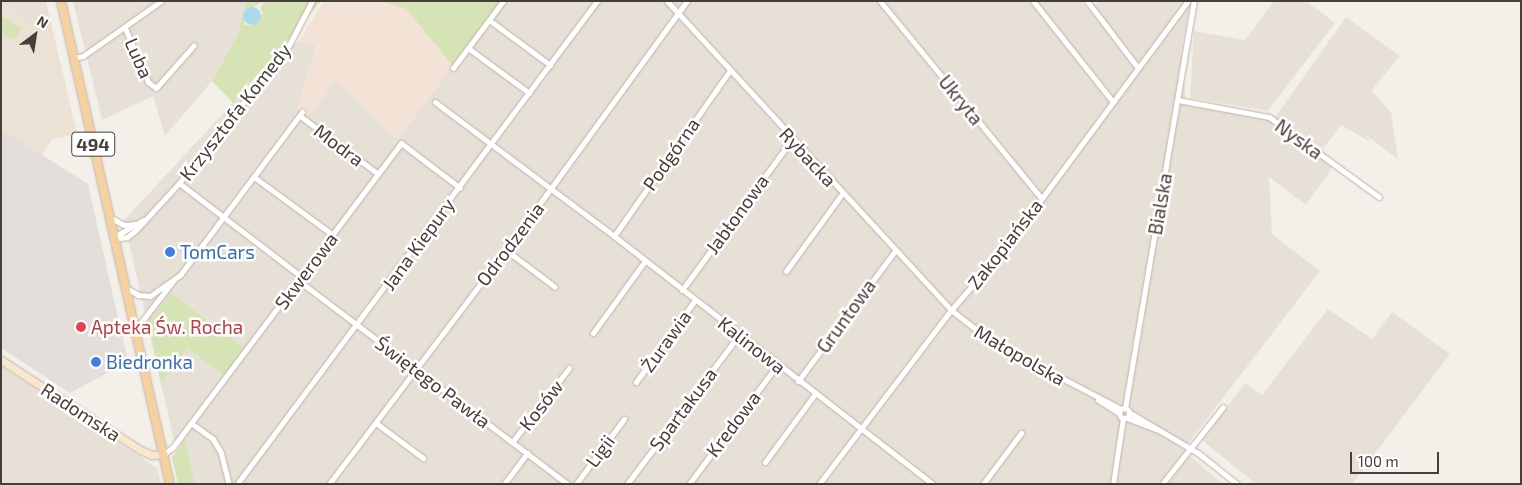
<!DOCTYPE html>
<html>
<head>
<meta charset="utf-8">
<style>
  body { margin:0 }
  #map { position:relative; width:1522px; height:485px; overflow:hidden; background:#f3efe9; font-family:"Exo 2",sans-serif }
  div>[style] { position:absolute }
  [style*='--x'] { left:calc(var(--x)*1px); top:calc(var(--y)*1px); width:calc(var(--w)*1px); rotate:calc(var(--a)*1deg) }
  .residential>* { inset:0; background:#e7e0d7 }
  .commercial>* { inset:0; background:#f3e3d6 }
  .industrial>* { inset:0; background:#e3deda }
  .education>* { inset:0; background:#ebe1d4 }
  .green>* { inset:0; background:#d6e4b5 }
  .parking>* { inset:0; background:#e2dfdd }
  .water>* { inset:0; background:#aadaeb }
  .round { border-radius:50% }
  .roads { filter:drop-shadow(0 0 1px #beb5ac) drop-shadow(0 0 1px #beb5ac) }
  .street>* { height:5px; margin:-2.5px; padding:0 2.5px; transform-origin:2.5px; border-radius:2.5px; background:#fff }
  .street>.ring { margin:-2.5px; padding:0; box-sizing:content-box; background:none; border:5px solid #fff; border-radius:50% }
  .secondary>* { height:7px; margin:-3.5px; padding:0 3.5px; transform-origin:3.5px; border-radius:3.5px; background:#fae8cc }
  .primary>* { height:8px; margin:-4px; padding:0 4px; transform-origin:4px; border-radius:4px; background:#f6d19f }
  .dots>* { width:14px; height:14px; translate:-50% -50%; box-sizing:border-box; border:2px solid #fff; border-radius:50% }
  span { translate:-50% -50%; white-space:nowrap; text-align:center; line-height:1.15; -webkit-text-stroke:5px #fff; paint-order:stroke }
  .shield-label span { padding:1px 4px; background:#fff; border:1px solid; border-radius:4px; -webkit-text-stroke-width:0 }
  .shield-label { font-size:18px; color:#463e38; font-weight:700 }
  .street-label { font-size:19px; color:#463e38 }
  .shop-label { font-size:19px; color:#366cbe }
  .left { translate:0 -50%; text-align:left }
  .health-label { font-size:19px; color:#be3a42 }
  .frame { position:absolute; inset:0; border:2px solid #463e38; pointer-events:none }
  .north { position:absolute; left:10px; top:10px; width:50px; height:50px; -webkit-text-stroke:4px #fff; paint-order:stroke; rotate:31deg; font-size:14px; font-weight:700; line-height:20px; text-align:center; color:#463e38 }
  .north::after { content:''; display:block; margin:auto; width:18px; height:22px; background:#463e38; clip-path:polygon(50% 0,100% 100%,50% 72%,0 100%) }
  .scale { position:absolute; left:1350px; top:452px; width:89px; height:22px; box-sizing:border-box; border:2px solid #463e38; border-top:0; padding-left:6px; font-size:15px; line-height:18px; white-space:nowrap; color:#463e38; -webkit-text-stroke:4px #fff; paint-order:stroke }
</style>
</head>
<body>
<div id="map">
  <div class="residential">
    <div style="clip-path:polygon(1px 1px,46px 1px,54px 36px,1px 3px)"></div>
    <div style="clip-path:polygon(73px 1px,247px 1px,237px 36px,212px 81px,165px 136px,153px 96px,102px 120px)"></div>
    <div style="clip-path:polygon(500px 1px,1081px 1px,1088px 10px,1100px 1px,1191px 1px,1181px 53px,1186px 106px,1276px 116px,1346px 17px,1400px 56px,1371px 91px,1391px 112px,1398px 159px,1363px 133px,1372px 143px,1341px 125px,1323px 149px,1332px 168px,1306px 205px,1269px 177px,1272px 234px,1320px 271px,1183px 450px,1223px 484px,195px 484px,185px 438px,174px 441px,124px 220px,233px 103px,299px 41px,316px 44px,308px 116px,336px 80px,398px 139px)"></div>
    <div style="clip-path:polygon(1274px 1px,1306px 1px,1335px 23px,1268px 111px,1190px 98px,1194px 31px,1245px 40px)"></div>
    <div style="clip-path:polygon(1328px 309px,1372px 339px,1392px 312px,1450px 354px,1352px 484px,1256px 484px,1202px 440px,1245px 383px,1262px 395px)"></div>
    <div style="clip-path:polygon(1px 366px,157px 468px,161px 484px,1px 484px)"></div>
  </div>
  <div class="commercial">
    <div style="clip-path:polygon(324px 1px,381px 1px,406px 9px,453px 66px,398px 139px,336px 80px,308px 116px,297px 108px,316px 45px,299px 41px)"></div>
  </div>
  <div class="industrial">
    <div style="clip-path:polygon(1px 129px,88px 184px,128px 362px,70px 393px,1px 348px)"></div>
  </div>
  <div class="education">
    <div style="clip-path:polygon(1px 3px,54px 36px,77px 134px,52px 139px,42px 155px,1px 129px)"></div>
  </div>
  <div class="green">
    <div style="clip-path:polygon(247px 1px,264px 1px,245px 12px,244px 24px,251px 26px,263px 13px,260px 9px,264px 1px,321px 1px,233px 103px,212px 81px,237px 36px)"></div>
    <div style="clip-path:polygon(381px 1px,500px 1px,453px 66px,406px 9px)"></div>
    <div style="clip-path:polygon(1px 16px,21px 28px,14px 40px,1px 33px)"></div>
    <div style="clip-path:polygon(171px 293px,244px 348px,224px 375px,187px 348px,161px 383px,148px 322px)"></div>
    <div style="clip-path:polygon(185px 438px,195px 484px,178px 484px,172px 458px)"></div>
  </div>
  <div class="parking">
    <div style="clip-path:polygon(112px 326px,120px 330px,123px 342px,120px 346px,124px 345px,128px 361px,120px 366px,108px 342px,75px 360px,74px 356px,91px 348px,86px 339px)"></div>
  </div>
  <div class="water">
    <div class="round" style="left:243px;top:7px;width:18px;height:18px"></div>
  </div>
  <div class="roads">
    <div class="street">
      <div style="--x:667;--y:1;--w:420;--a:47.4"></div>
      <div style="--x:951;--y:310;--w:51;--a:37.8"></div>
      <div style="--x:991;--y:341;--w:147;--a:27.6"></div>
      <div style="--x:880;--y:1;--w:254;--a:50.7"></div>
      <div style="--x:1033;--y:1;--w:129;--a:51.6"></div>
      <div style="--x:1087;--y:1;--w:84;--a:52.7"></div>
      <div style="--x:489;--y:20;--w:76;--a:36.4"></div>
      <div style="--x:125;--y:28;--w:59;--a:66.9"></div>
      <div style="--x:148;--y:82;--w:10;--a:37"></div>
      <div style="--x:156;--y:88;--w:57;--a:-48.5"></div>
      <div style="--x:468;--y:48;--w:76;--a:36.4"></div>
      <div style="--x:73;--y:58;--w:10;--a:-11"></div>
      <div style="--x:83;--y:56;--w:95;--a:-35.2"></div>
      <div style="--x:453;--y:68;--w:84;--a:-53.3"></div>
      <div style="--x:1178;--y:100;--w:93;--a:10.6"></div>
      <div style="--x:1269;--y:117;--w:136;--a:36"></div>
      <div style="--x:435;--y:102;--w:224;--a:36.8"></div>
      <div style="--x:614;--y:236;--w:403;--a:37.9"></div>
      <div style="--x:300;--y:116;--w:97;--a:36.6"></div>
      <div style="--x:254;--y:177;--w:98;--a:36.3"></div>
      <div style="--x:179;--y:183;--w:155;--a:37.4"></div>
      <div style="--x:109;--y:217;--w:17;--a:28"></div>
      <div style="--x:124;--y:225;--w:11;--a:-5"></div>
      <div style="--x:614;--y:236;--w:200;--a:-55"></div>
      <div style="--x:114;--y:237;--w:34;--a:-30"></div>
      <div style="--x:114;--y:239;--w:13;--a:-9"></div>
      <div style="--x:127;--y:237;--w:11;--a:-38"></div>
      <div style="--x:136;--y:230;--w:65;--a:-47.5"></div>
      <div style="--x:180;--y:182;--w:175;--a:-51.5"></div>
      <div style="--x:289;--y:45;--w:50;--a:-62.4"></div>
      <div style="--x:506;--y:250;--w:61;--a:37.1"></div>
      <div style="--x:786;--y:271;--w:95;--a:-54"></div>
      <div style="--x:299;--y:281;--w:336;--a:37.1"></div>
      <div style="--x:126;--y:288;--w:14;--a:30"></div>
      <div style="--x:138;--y:295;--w:12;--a:5"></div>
      <div style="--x:150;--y:296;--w:37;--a:-35"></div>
      <div style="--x:180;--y:275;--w:204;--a:-53.2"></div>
      <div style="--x:682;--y:290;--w:187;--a:-53.9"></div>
      <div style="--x:135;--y:330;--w:62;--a:-52.2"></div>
      <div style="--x:593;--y:333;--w:89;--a:-54.2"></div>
      <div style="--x:798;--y:381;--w:161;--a:-53.3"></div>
      <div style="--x:636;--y:382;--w:101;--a:-54.3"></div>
      <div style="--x:1098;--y:400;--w:25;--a:32"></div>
      <div class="ring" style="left:1119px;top:408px;width:5px;height:5px"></div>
      <div style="--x:1125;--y:408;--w:413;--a:-80.4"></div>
      <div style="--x:1130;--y:413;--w:79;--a:30.5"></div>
      <div style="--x:1198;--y:453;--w:50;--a:38.5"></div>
      <div style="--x:1127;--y:418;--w:31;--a:21"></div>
      <div style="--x:191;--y:423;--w:27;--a:36"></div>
      <div style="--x:213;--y:439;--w:16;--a:60"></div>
      <div style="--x:221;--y:453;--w:32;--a:76"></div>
      <div style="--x:376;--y:423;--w:59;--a:36.7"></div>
      <div style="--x:513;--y:441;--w:92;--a:-52.5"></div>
      <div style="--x:164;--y:454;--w:11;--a:-38"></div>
      <div style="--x:173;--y:447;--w:380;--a:-53.1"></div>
      <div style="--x:401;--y:143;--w:74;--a:37.3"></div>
      <div style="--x:765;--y:462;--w:84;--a:-53.7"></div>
      <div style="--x:237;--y:484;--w:602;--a:-53.3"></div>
      <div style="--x:329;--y:484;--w:293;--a:-52.9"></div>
      <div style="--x:506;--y:250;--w:308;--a:-54"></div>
      <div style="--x:504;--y:484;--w:39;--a:-53"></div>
      <div style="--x:576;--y:484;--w:81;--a:-53.6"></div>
      <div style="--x:627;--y:484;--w:186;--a:-53.1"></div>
      <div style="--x:689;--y:484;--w:148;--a:-53.5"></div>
      <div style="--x:819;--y:484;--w:218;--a:-52.8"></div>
      <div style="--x:951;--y:310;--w:82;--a:-48.9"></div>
      <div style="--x:1005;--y:248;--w:307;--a:-53.5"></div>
      <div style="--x:983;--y:484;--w:64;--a:-53.3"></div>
      <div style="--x:1113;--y:484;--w:67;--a:-81.4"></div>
      <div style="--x:1162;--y:484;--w:98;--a:-51.6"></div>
    </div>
    <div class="secondary">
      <div style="--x:1;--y:360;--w:166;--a:32.9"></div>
      <div style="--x:140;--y:450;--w:13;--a:23"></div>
      <div style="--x:152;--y:455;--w:12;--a:-5"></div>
    </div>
    <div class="primary">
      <div style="--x:61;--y:1;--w:495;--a:77.3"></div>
    </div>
  </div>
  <div class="dots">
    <div style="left:170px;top:252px;background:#3f7fe0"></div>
    <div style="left:81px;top:327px;background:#e0444e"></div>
    <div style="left:96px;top:362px;background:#3f7fe0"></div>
  </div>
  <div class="shield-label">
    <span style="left:93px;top:144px">494</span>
  </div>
  <div class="street-label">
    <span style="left:139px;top:58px;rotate:66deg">Luba</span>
    <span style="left:961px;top:100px;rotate:51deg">Ukryta</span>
    <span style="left:235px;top:112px;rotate:-52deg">Krzysztofa Komedy</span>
    <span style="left:1299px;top:139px;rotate:36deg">Nyska</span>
    <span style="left:339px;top:145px;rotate:37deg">Modra</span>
    <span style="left:671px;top:154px;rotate:-55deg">Podgórna</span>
    <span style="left:808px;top:157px;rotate:47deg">Rybacka</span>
    <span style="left:1160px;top:204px;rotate:-80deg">Bialska</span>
    <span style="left:737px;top:214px;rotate:-54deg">Jabłonowa</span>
    <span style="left:418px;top:244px;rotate:-54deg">Jana Kiepury</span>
    <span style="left:510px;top:244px;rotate:-53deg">Odrodzenia</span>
    <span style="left:1005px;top:244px;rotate:-52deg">Zakopiańska</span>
    <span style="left:306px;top:271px;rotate:-53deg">Skwerowa</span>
    <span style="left:846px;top:316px;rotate:-54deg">Gruntowa</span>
    <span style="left:666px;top:341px;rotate:-54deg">Żurawia</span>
    <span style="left:752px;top:345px;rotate:38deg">Kalinowa</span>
    <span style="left:1020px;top:355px;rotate:30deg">Małopolska</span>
    <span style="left:433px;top:382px;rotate:37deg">Świętego Pawła</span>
    <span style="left:541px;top:405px;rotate:-52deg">Kosów</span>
    <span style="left:683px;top:409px;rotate:-53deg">Spartakusa</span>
    <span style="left:81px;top:412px;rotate:33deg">Radomska</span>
    <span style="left:733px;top:424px;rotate:-53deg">Kredowa</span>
    <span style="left:600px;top:451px;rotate:-54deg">Ligii</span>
  </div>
  <div class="shop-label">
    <span class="left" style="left:180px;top:252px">TomCars</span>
    <span class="left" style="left:106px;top:362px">Biedronka</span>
  </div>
  <div class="health-label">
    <span class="left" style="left:91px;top:327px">Apteka Św. Rocha</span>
  </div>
  <div class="frame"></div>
  <div class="north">N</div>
  <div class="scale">100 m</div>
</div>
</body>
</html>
